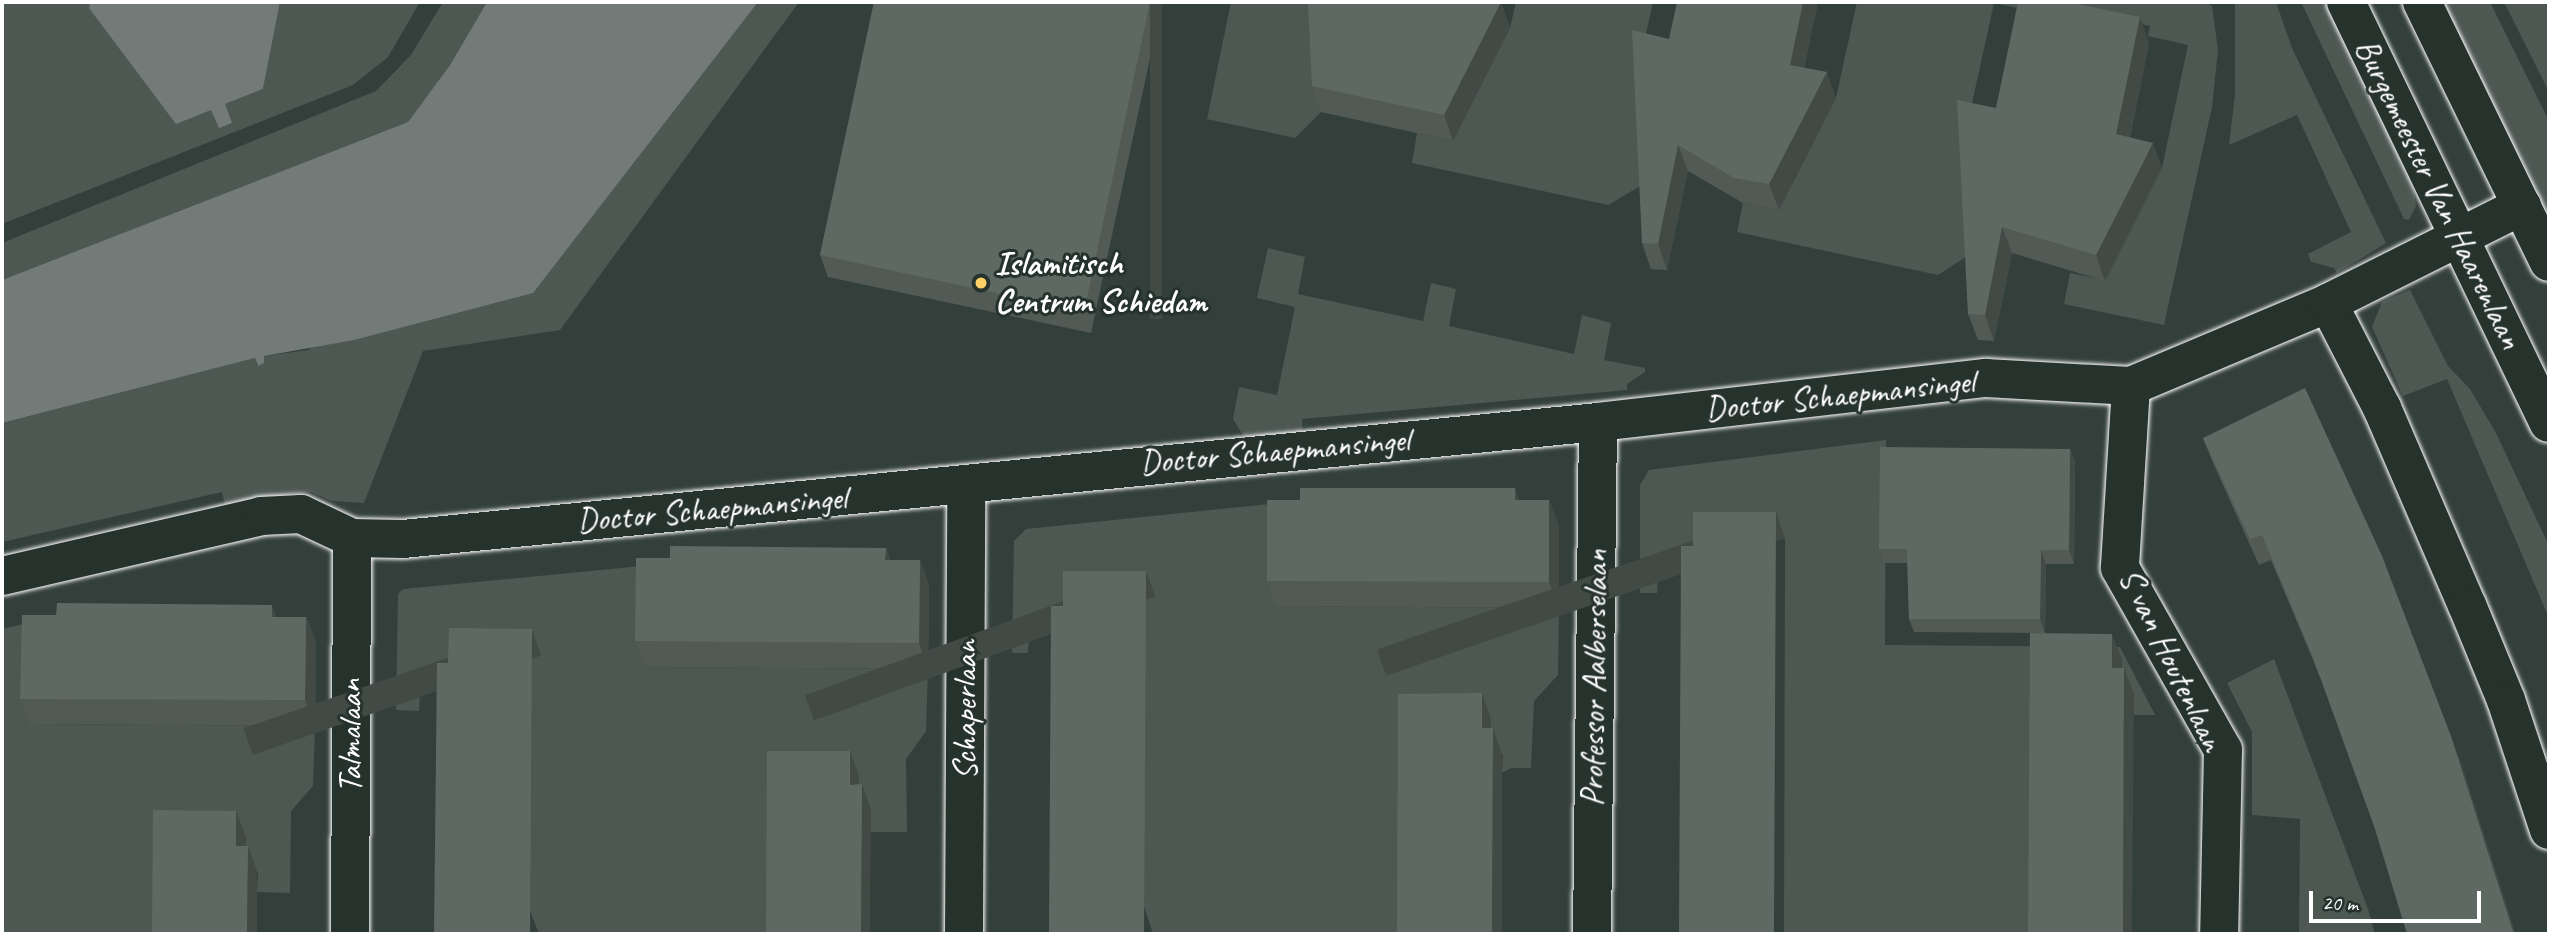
<!DOCTYPE html>
<html>
<head>
<meta charset="utf-8">
<style>
  body { margin:0 }
  #map { position:relative; width:2551px; height:936px; overflow:hidden; background:#333f3a; font-family:Caveat,sans-serif }
  div>[style] { position:absolute }
  [style*='--x'] { left:calc(var(--x)*1px); top:calc(var(--y)*1px); width:calc(var(--w)*1px); rotate:calc(var(--a)*1deg) }
  .green>* { inset:0; background:#4d5853 }
  .water>* { inset:0; background:#737b78 }
  .roads { filter:drop-shadow(0 0 2px #fff) drop-shadow(0 0 2px #fff) }
  .minor>* { height:38px; margin:-19px; padding:0 19px; transform-origin:19px; border-radius:19px; background:#26332d }
  .major>* { height:38px; margin:-19px; padding:0 19px; transform-origin:19px; border-radius:19px; background:#26332d }
  .wall>* { inset:0; background:#525a56 }
  .shaded-wall>* { inset:0; background:#424a46; transform-origin:0 0 }
  .building>* { inset:0; background:#5f6964 }
  .dots>* { width:19px; height:19px; translate:-50% -50%; box-sizing:border-box; border:4px solid #26332d; border-radius:50% }
  span { translate:-50% -50%; white-space:nowrap; text-align:center; line-height:1.15; -webkit-text-stroke:6px #26332d; paint-order:stroke }
  .street-label { font-size:33px; color:#fff }
  .poi-label { font-size:33px; color:#fff; font-weight:700 }
  .left { translate:0 -50%; text-align:left }
  .frame { position:absolute; inset:0; border:4px solid #fff; pointer-events:none }
  .scale { position:absolute; left:2309px; top:891px; width:172px; height:32px; box-sizing:border-box; border:4px solid #fff; border-top:0; padding-left:9px; font-size:21px; line-height:24px; white-space:nowrap; color:#fff; -webkit-text-stroke:5px #26332d; paint-order:stroke }
</style>
</head>
<body>
<div id="map">
  <div class="green">
    <div style="clip-path:polygon(2px 2px,90px 2px,89px 8px,225px 104px,263px 89px,280px 2px,420px 2px,388px 57px,353px 85px,2px 224px)"></div>
    <div style="clip-path:polygon(443px 2px,487px 2px,450px 65px,408px 122px,2px 280px,2px 243px,376px 91px,411px 55px)"></div>
    <div style="clip-path:polygon(758px 2px,799px 2px,560px 330px,423px 351px,364px 503px,332px 501px,311px 492px,294px 493px,226px 508px,222px 492px,2px 542px,2px 423px,255px 358px,257px 365px,264px 363px,264px 356px,308px 350px,728px 39px)"></div>
    <div style="clip-path:polygon(1231px 2px,1316px 2px,1321px 112px,1295px 138px,1207px 119px)"></div>
    <div style="clip-path:polygon(1516px 2px,1653px 2px,1641px 56px,1647px 182px,1608px 205px,1412px 163px,1417px 133px,1453px 141px,1510px 28px)"></div>
    <div style="clip-path:polygon(1857px 2px,2205px 2px,2212px 6px,2218px 50px,2212px 107px,2164px 325px,2064px 304px,2070px 273px,2105px 280px,2162px 168px,2188px 45px,2148px 36px,2150px 26px,2037px 3px,2036px 12px,1994px 3px,1967px 126px,1973px 252px,1938px 275px,1737px 232px,1743px 203px,1779px 210px,1836px 98px)"></div>
    <div style="clip-path:polygon(2235px 2px,2276px 2px,2292px 48px,2386px 243px,2337px 273px,2334px 268px,2311px 262px,2308px 254px,2351px 232px,2297px 115px,2229px 145px,2235px 94px)"></div>
    <div style="clip-path:polygon(2301px 2px,2325px 2px,2412px 180px,2416px 206px,2409px 220px,2404px 219px)"></div>
    <div style="clip-path:polygon(2439px 2px,2490px 2px,2549px 121px,2549px 225px)"></div>
    <div style="clip-path:polygon(2504px 2px,2549px 2px,2549px 92px)"></div>
    <div style="clip-path:polygon(1268px 248px,1305px 257px,1298px 294px,1423px 321px,1431px 283px,1456px 289px,1449px 326px,1574px 354px,1582px 315px,1611px 323px,1604px 360px,1645px 368px,1645px 372px,1627px 384px,1627px 390px,1302px 419px,1303px 437px,1246px 440px,1233px 419px,1239px 387px,1277px 395px,1295px 307px,1257px 298px)"></div>
    <div style="clip-path:polygon(2410px 290px,2448px 366px,2470px 389px,2496px 433px,2549px 546px,2549px 618px,2447px 379px,2403px 396px,2372px 327px,2382px 302px)"></div>
    <div style="clip-path:polygon(1886px 440px,1885px 645px,2120px 647px,2155px 715px,2134px 715px,2134px 694px,2037px 934px,1784px 934px,1785px 538px,1702px 571px,1658px 572px,1657px 593px,1640px 593px,1640px 485px,1649px 470px)"></div>
    <div style="clip-path:polygon(1337px 497px,1276px 606px,1559px 608px,1558px 675px,1534px 701px,1531px 768px,1511px 768px,1502px 773px,1503px 754px,1491px 753px,1407px 934px,1153px 934px,1057px 633px,1029px 633px,1028px 653px,1012px 653px,1014px 541px,1026px 529px)"></div>
    <div style="clip-path:polygon(642px 566px,645px 667px,928px 669px,926px 731px,906px 759px,907px 832px,871px 832px,775px 934px,539px 934px,446px 690px,420px 690px,419px 711px,396px 710px,398px 594px,403px 589px)"></div>
    <div style="clip-path:polygon(94px 607px,30px 724px,315px 726px,313px 786px,291px 811px,290px 893px,257px 892px,258px 872px,246px 871px,162px 934px,2px 934px,2px 629px)"></div>
    <div style="clip-path:polygon(2274px 659px,2368px 909px,2375px 934px,2299px 934px,2300px 819px,2252px 815px,2252px 732px,2227px 683px)"></div>
  </div>
  <div class="water">
    <div style="clip-path:polygon(90px 2px,280px 2px,263px 89px,225px 104px,232px 123px,219px 128px,211px 110px,176px 124px,89px 8px)"></div>
    <div style="clip-path:polygon(487px 2px,758px 2px,533px 293px,354px 340px,264px 356px,264px 363px,258px 366px,255px 358px,2px 423px,2px 280px,408px 122px,450px 65px)"></div>
  </div>
  <div class="roads">
    <div class="minor">
      <div style="--x:2328;--y:303;--w:118;--a:62.8"></div>
      <div style="--x:2382;--y:408;--w:215;--a:66.7"></div>
      <div style="--x:2467;--y:605;--w:103;--a:67.7"></div>
      <div style="--x:2506;--y:700;--w:137;--a:71.7"></div>
      <div style="--x:2131;--y:386;--w:182;--a:93.5"></div>
      <div style="--x:2120;--y:568;--w:209;--a:60.5"></div>
      <div style="--x:2223;--y:750;--w:184;--a:91.2"></div>
      <div style="--x:2;--y:576;--w:266;--a:-13"></div>
      <div style="--x:261;--y:516;--w:40;--a:-2.9"></div>
      <div style="--x:301;--y:514;--w:56;--a:25.2"></div>
      <div style="--x:352;--y:538;--w:51;--a:1.1"></div>
      <div style="--x:403;--y:539;--w:1201;--a:-5.59"></div>
      <div style="--x:1598;--y:422;--w:390;--a:-6.5"></div>
      <div style="--x:1986;--y:378;--w:145;--a:3.2"></div>
      <div style="--x:2131;--y:386;--w:214;--a:-22.8"></div>
      <div style="--x:2328;--y:303;--w:217;--a:-26.6"></div>
      <div style="--x:350;--y:934;--w:396;--a:-89.7"></div>
      <div style="--x:964;--y:934;--w:448;--a:-89.7"></div>
      <div style="--x:1592;--y:934;--w:512;--a:-89.33"></div>
    </div>
    <div class="major">
      <div style="--x:2346;--y:2;--w:467;--a:64.3"></div>
      <div style="--x:2422;--y:2;--w:289;--a:64"></div>
    </div>
  </div>
  <div class="wall">
    <div style="clip-path:polygon(874px 2px,1162px 2px,1091px 333px,828px 277px,820px 255px)"></div>
    <div style="clip-path:polygon(1501px 2px,1510px 28px,1453px 141px,1321px 112px,1312px 86px)"></div>
    <div style="clip-path:polygon(1818px 2px,1804px 68px,1836px 98px,1779px 210px,1743px 203px,1688px 171px,1667px 270px,1651px 269px,1642px 243px,1669px 39px)"></div>
    <div style="clip-path:polygon(2149px 43px,2130px 137px,2162px 168px,2105px 281px,2012px 253px,1994px 341px,1978px 340px,1968px 314px,1996px 108px)"></div>
    <div style="clip-path:polygon(2203px 438px,2461px 762px,2320px 677px,2271px 560px,2259px 565px,2213px 463px)"></div>
    <div style="clip-path:polygon(2070px 449px,2075px 462px,2074px 564px,2046px 564px,2045px 633px,1914px 632px,1909px 619px,1907px 563px,1884px 563px,1879px 549px)"></div>
    <div style="clip-path:polygon(1515px 488px,1519px 500px,1549px 500px,1559px 526px,1559px 608px,1276px 606px,1267px 581px)"></div>
    <div style="clip-path:polygon(886px 548px,890px 560px,920px 560px,929px 585px,928px 669px,645px 667px,635px 641px,670px 558px)"></div>
    <div style="clip-path:polygon(276px 617px,306px 617px,316px 642px,315px 726px,30px 724px,20px 699px)"></div>
  </div>
  <div class="shaded-wall">
    <div style="left:1150px;top:2px;width:12px;height:317px"></div>
    <div style="clip-path:polygon(1501px 2px,1510px 28px,1453px 141px,1444px 115px)"></div>
    <div style="clip-path:polygon(1803px 2px,1818px 2px,1799px 91px,1790px 65px)"></div>
    <div style="clip-path:polygon(2140px 17px,2149px 43px,2125px 159px,2116px 134px)"></div>
    <div style="clip-path:polygon(1827px 72px,1836px 98px,1779px 210px,1769px 184px)"></div>
    <div style="clip-path:polygon(2153px 143px,2162px 168px,2105px 281px,2096px 255px)"></div>
    <div style="clip-path:polygon(1678px 145px,1688px 171px,1667px 270px,1658px 244px)"></div>
    <div style="clip-path:polygon(2002px 227px,2012px 253px,1994px 341px,1985px 315px)"></div>
    <div style="clip-path:polygon(2070px 449px,2075px 462px,2074px 564px,2069px 550px)"></div>
    <div style="clip-path:polygon(1515px 488px,1524px 514px,1515px 500px)"></div>
    <div style="clip-path:polygon(1549px 500px,1559px 526px,1559px 608px,1549px 582px)"></div>
    <div style="left:1776px;top:512px;width:28px;height:422px;rotate:71deg"></div>
    <div style="clip-path:polygon(886px 548px,895px 573px,885px 560px)"></div>
    <div style="clip-path:polygon(2041px 550px,2046px 564px,2045px 633px,2040px 619px)"></div>
    <div style="clip-path:polygon(920px 560px,929px 585px,928px 669px,919px 643px)"></div>
    <div style="left:1146px;top:571px;width:27px;height:363px;rotate:70deg"></div>
    <div style="clip-path:polygon(272px 605px,281px 631px,272px 617px)"></div>
    <div style="clip-path:polygon(306px 617px,316px 642px,315px 726px,305px 700px)"></div>
    <div style="left:532px;top:629px;width:28px;height:305px;rotate:71deg"></div>
    <div style="clip-path:polygon(2112px 634px,2122px 659px,2122px 694px,2112px 668px)"></div>
    <div style="clip-path:polygon(2124px 668px,2134px 694px,2132px 934px,2123px 934px)"></div>
    <div style="clip-path:polygon(1482px 693px,1491px 719px,1491px 753px,1482px 728px)"></div>
    <div style="clip-path:polygon(1493px 728px,1502px 754px,1502px 934px,1492px 934px)"></div>
    <div style="clip-path:polygon(2451px 736px,2461px 762px,2516px 934px,2514px 934px)"></div>
    <div style="clip-path:polygon(850px 751px,859px 776px,859px 811px,850px 785px)"></div>
    <div style="clip-path:polygon(862px 784px,871px 810px,870px 934px,861px 934px)"></div>
    <div style="clip-path:polygon(236px 811px,246px 837px,246px 871px,236px 846px)"></div>
    <div style="clip-path:polygon(248px 846px,257px 871px,257px 934px,247px 934px)"></div>
  </div>
  <div class="building">
    <div style="clip-path:polygon(874px 2px,1150px 2px,1084px 312px,820px 255px)"></div>
    <div style="clip-path:polygon(1308px 2px,1501px 2px,1444px 115px,1312px 86px)"></div>
    <div style="clip-path:polygon(1677px 2px,1803px 2px,1790px 65px,1827px 72px,1769px 184px,1734px 178px,1678px 145px,1658px 244px,1642px 243px,1632px 30px,1669px 39px)"></div>
    <div style="clip-path:polygon(2018px 2px,2067px 2px,2140px 17px,2116px 134px,2153px 143px,2096px 255px,2002px 227px,1985px 315px,1968px 314px,1957px 100px,1996px 108px)"></div>
    <div style="clip-path:polygon(2305px 388px,2382px 556px,2451px 736px,2514px 934px,2407px 934px,2375px 829px,2311px 652px,2262px 535px,2250px 539px,2203px 438px)"></div>
    <div style="clip-path:polygon(1880px 447px,2070px 449px,2069px 550px,2041px 550px,2040px 619px,1909px 619px,1907px 549px,1879px 549px)"></div>
    <div style="clip-path:polygon(1300px 488px,1515px 488px,1515px 500px,1549px 500px,1549px 582px,1267px 581px,1267px 500px,1300px 500px)"></div>
    <div style="clip-path:polygon(1693px 512px,1776px 512px,1774px 934px,1679px 934px,1681px 546px,1693px 546px)"></div>
    <div style="clip-path:polygon(670px 546px,886px 548px,885px 560px,920px 560px,919px 643px,635px 641px,636px 558px,670px 558px)"></div>
    <div style="clip-path:polygon(1063px 571px,1146px 571px,1144px 934px,1049px 934px,1051px 606px,1063px 606px)"></div>
    <div style="clip-path:polygon(57px 603px,272px 605px,272px 617px,306px 617px,305px 700px,20px 699px,22px 615px,56px 615px)"></div>
    <div style="clip-path:polygon(449px 628px,532px 629px,530px 934px,434px 934px,437px 663px,448px 663px)"></div>
    <div style="clip-path:polygon(2030px 633px,2112px 634px,2112px 668px,2124px 668px,2123px 934px,2028px 934px)"></div>
    <div style="clip-path:polygon(1482px 693px,1482px 728px,1493px 728px,1492px 934px,1397px 934px,1398px 694px)"></div>
    <div style="clip-path:polygon(767px 751px,850px 751px,850px 785px,862px 784px,861px 934px,766px 934px)"></div>
    <div style="clip-path:polygon(153px 810px,236px 811px,236px 846px,248px 846px,247px 934px,152px 934px)"></div>
  </div>
  <div class="dots">
    <div style="left:981px;top:283px;background:#ffd166"></div>
  </div>
  <div class="street-label">
    <span style="left:2438px;top:194px;rotate:64deg">Burgemeester Van Haarenlaan</span>
    <span style="left:1840px;top:396px;rotate:-6deg">Doctor Schaepmansingel</span>
    <span style="left:1275px;top:452px;rotate:-5deg">Doctor Schaepmansingel</span>
    <span style="left:712px;top:510px;rotate:-5deg">Doctor Schaepmansingel</span>
    <span style="left:2171px;top:660px;rotate:64deg">S van Houtenlaan</span>
    <span style="left:1595px;top:678px;rotate:-89deg">Professor Aalberselaan</span>
    <span style="left:966px;top:710px;rotate:-90deg">Schaperlaan</span>
    <span style="left:351px;top:736px;rotate:-90deg">Talmalaan</span>
  </div>
  <div class="poi-label">
    <span class="left" style="left:995px;top:283px">Islamitisch<br>Centrum Schiedam</span>
  </div>
  <div class="frame"></div>
  <div class="scale">20 m</div>
</div>
</body>
</html>
